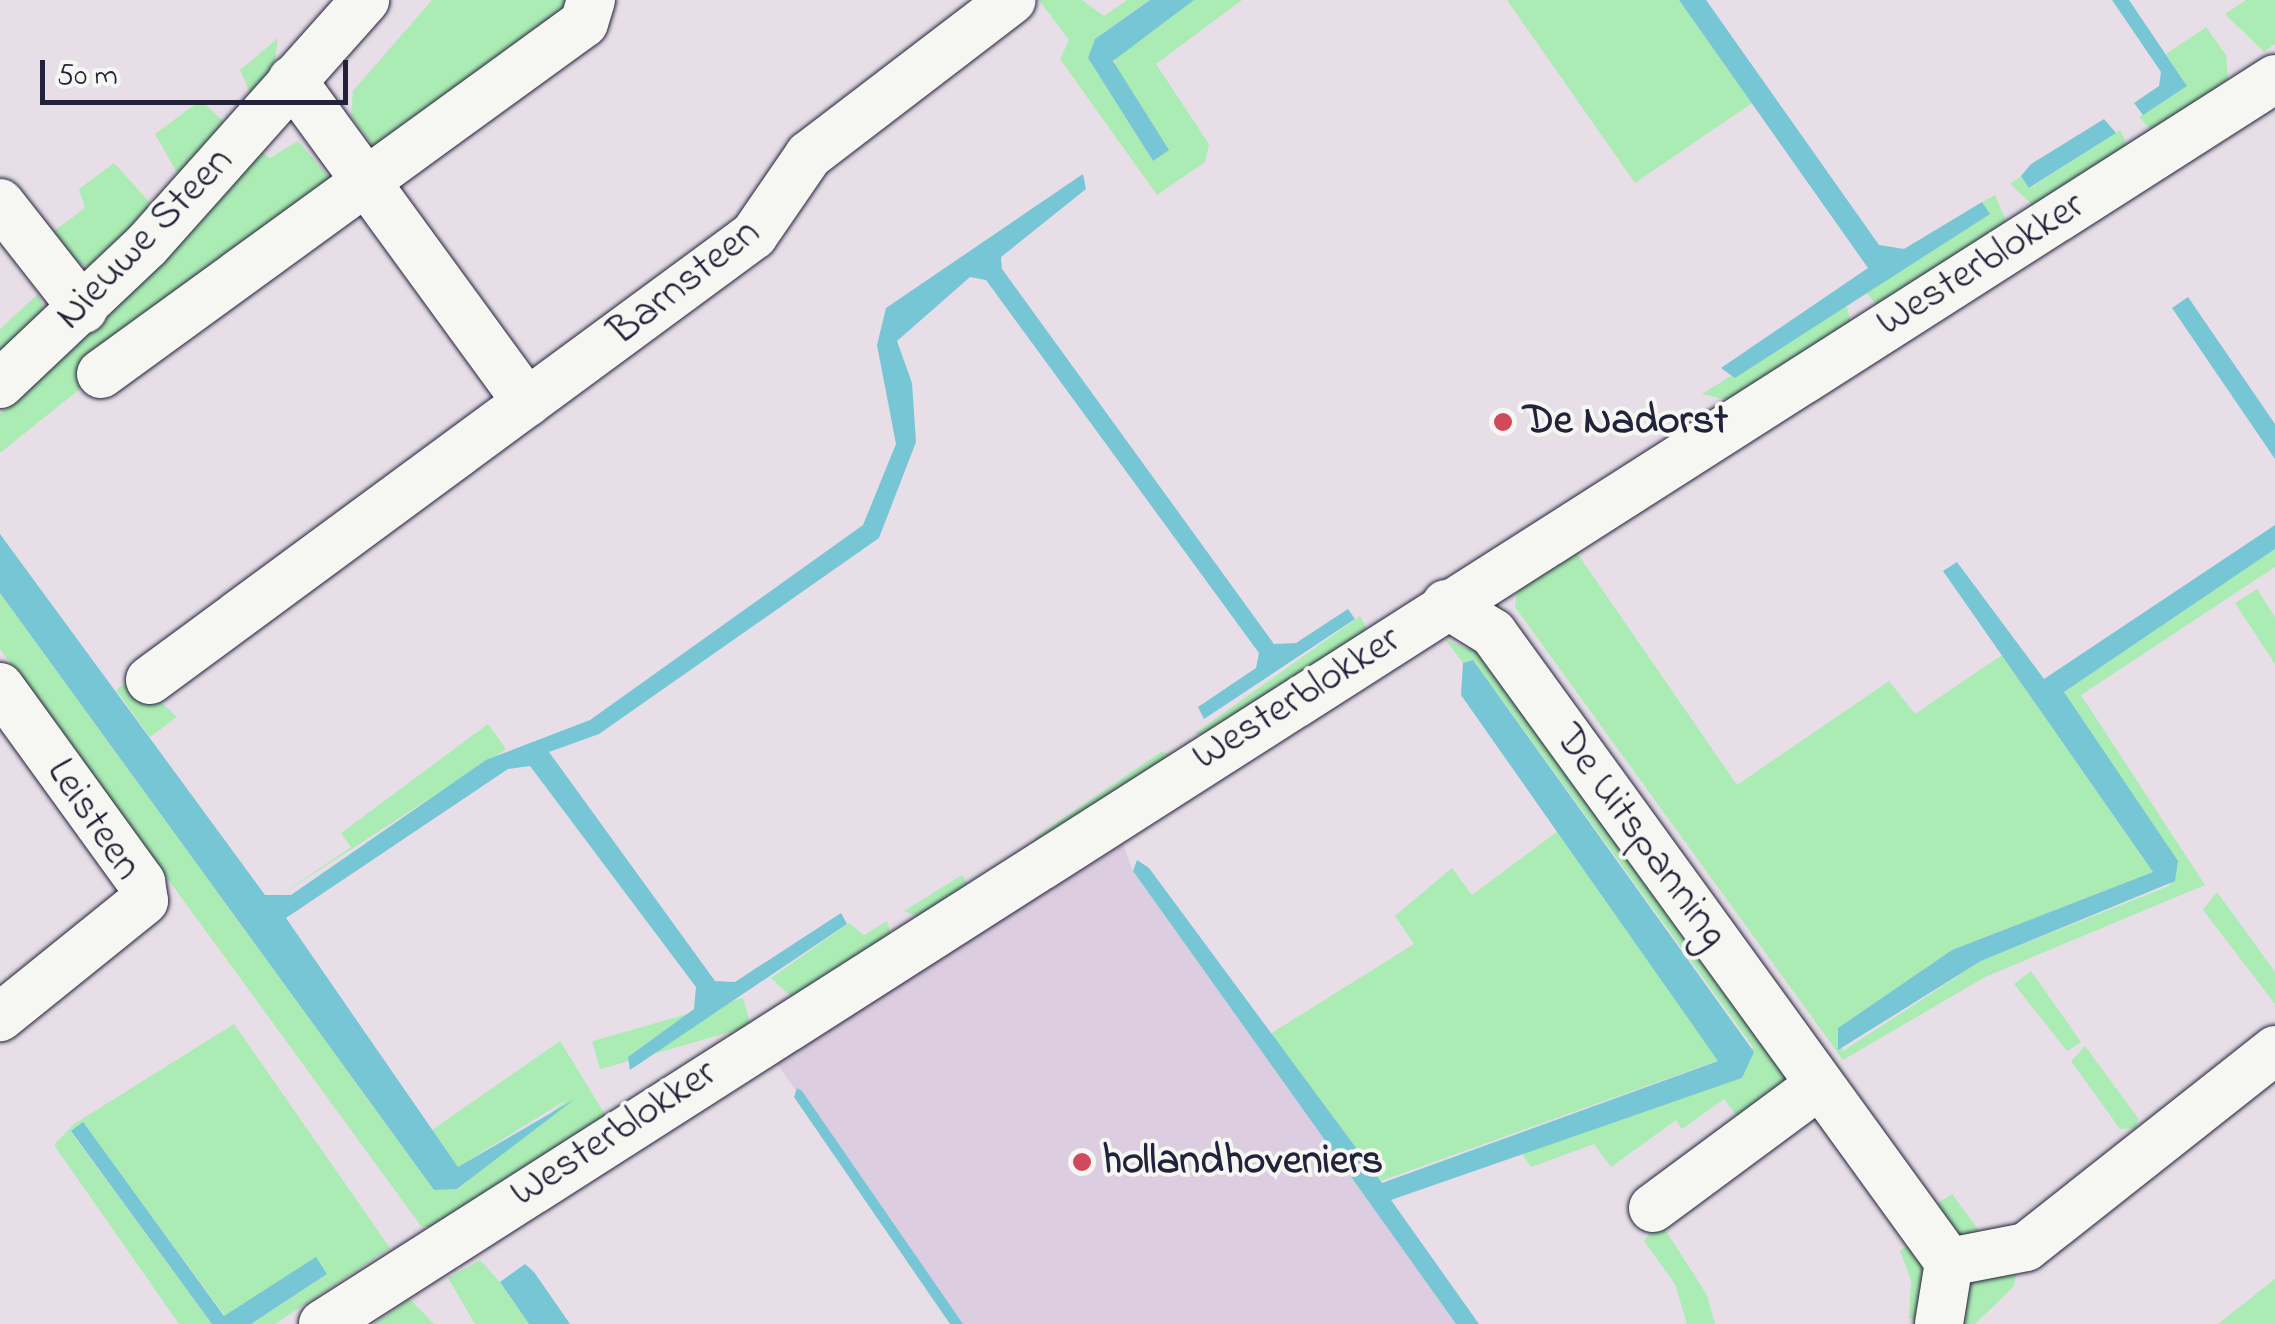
<!DOCTYPE html>
<html>
<head>
<meta charset="utf-8">
<style>
  body { margin:0 }
  #map { position:relative; width:2275px; height:1324px; overflow:hidden; background:#e7dee8; font-family:"Indie Flower",sans-serif }
  div>[style] { position:absolute }
  [style*='--x'] { left:calc(var(--x)*1px); top:calc(var(--y)*1px); width:calc(var(--w)*1px); rotate:calc(var(--a)*1deg) }
  .built>* { inset:0; background:#ddcde1 }
  .green>* { inset:0; background:#abecb4; transform-origin:0 0 }
  .water>* { inset:0; background:#77c6d5 }
  .roads { filter:drop-shadow(0 0 2px #22223b) drop-shadow(0 0 2px #22223b) }
  .minor>* { height:48px; margin:-24px; padding:0 24px; transform-origin:24px; border-radius:24px; background:#f6f6f2 }
  .dots>* { width:28px; height:28px; translate:-50% -50%; box-sizing:border-box; border:5px solid #f6f6f2; border-radius:50% }
  span { translate:-50% -50%; white-space:nowrap; text-align:center; line-height:1.15; -webkit-text-stroke:8px #f6f6f2; paint-order:stroke }
  .street-label { font-size:42px; color:#22223b }
  .poi-label { font-size:42px; color:#22223b; font-weight:700 }
  .left { translate:0 -50%; text-align:left }
  .scale { position:absolute; left:40px; top:60px; width:308px; height:45px; box-sizing:border-box; border:5px solid #22223b; border-top:0; padding-left:12px; font-size:30px; line-height:35px; white-space:nowrap; color:#22223b; -webkit-text-stroke:8px #f6f6f2; paint-order:stroke }
</style>
</head>
<body>
<div id="map">
  <div class="built">
    <div style="clip-path:polygon(1123px 844px,1133px 871px,1456px 1324px,963px 1324px,775px 1061px)"></div>
  </div>
  <div class="green">
    <div style="clip-path:polygon(432px 0,579px 0,376px 150px,351px 116px,353px 91px)"></div>
    <div style="clip-path:polygon(1039px 0,1082px 0,1104px 16px,1127px 0,1150px 0,1104px 32px,1088px 58px,1153px 161px,1168px 149px,1115px 72px,1115px 55px,1194px 0,1242px 0,1156px 64px,1209px 144px,1205px 162px,1157px 195px,1060px 59px,1069px 40px)"></div>
    <div style="clip-path:polygon(1507px 0,1679px 0,1752px 103px,1635px 183px)"></div>
    <div style="clip-path:polygon(2246px 0,2275px 0,2275px 44px,2264px 52px,2225px 14px)"></div>
    <div style="clip-path:polygon(2206px 27px,2226px 55px,2228px 79px,2153px 132px,2139px 117px,2187px 86px,2166px 54px)"></div>
    <div style="clip-path:polygon(278px 38px,274px 69px,251px 95px,240px 70px)"></div>
    <div style="clip-path:polygon(201px 100px,226px 124px,180px 178px,155px 134px)"></div>
    <div style="clip-path:polygon(2120px 130px,2129px 149px,2036px 208px,2010px 184px,2021px 176px,2030px 188px)"></div>
    <div style="clip-path:polygon(298px 141px,335px 184px,0 453px,0 414px,159px 265px,261px 151px,270px 158px)"></div>
    <div style="clip-path:polygon(114px 163px,154px 207px,90px 267px,46px 252px,39px 242px,85px 208px,79px 189px)"></div>
    <div style="clip-path:polygon(1995px 195px,2008px 226px,1879px 308px,1865px 291px,1989px 213px,1982px 202px)"></div>
    <div style="clip-path:polygon(38px 294px,44px 310px,0 358px,0 329px)"></div>
    <div style="clip-path:polygon(1846px 304px,1852px 326px,1732px 401px,1702px 394px)"></div>
    <div style="clip-path:polygon(2275px 549px,2275px 567px,2081px 695px,2205px 885px,1985px 977px,1843px 1060px,1515px 607px,1517px 592px,1577px 553px,1737px 785px,1889px 681px,1915px 714px,2002px 655px,2153px 872px,1952px 950px,1838px 1028px,1843px 1051px,1981px 961px,2171px 885px,2064px 692px)"></div>
    <div style="clip-path:polygon(2257px 589px,2275px 617px,2275px 664px,2235px 603px)"></div>
    <div style="clip-path:polygon(0 593px,434px 1190px,458px 1189px,569px 1098px,458px 1167px,432px 1130px,560px 1041px,606px 1116px,435px 1228px,421px 1226px,0 649px)"></div>
    <div style="clip-path:polygon(1360px 616px,1369px 633px,1210px 735px,1194px 734px)"></div>
    <div style="clip-path:polygon(1445px 639px,1467px 649px,1475px 640px,1785px 1069px,1783px 1090px,1739px 1119px,1724px 1099px,1682px 1129px,1676px 1120px,1611px 1167px,1594px 1144px,1531px 1167px,1522px 1154px,1742px 1078px,1753px 1047px,1473px 660px,1463px 663px)"></div>
    <div style="clip-path:polygon(134px 677px,177px 717px,150px 737px,116px 690px)"></div>
    <div style="clip-path:polygon(488px 724px,506px 749px,276px 898px,351px 847px,341px 833px)"></div>
    <div style="clip-path:polygon(1161px 752px,1178px 756px,1042px 842px,1034px 838px)"></div>
    <div style="clip-path:polygon(1558px 831px,1719px 1060px,1378px 1182px,1270px 1034px,1414px 944px,1395px 916px,1452px 868px,1472px 895px)"></div>
    <div style="clip-path:polygon(962px 875px,970px 888px,921px 918px,904px 911px)"></div>
    <div style="clip-path:polygon(2217px 892px,2275px 972px,2275px 1004px,2203px 910px)"></div>
    <div style="clip-path:polygon(887px 921px,891px 934px,794px 999px,771px 978px,849px 923px,864px 935px)"></div>
    <div style="clip-path:polygon(2031px 971px,2081px 1042px,2067px 1051px,2014px 984px)"></div>
    <div style="left:743px;top:998px;width:29px;height:157px;rotate:74deg"></div>
    <div style="clip-path:polygon(234px 1024px,390px 1248px,275px 1324px,251px 1324px,327px 1274px,316px 1258px,225px 1316px,83px 1123px,71px 1132px,212px 1324px,179px 1324px,54px 1145px,74px 1124px)"></div>
    <div style="clip-path:polygon(2085px 1046px,2138px 1118px,2136px 1128px,2120px 1129px,2071px 1061px)"></div>
    <div style="clip-path:polygon(1952px 1194px,1986px 1240px,1954px 1236px,1929px 1209px)"></div>
    <div style="clip-path:polygon(1659px 1220px,1707px 1295px,1715px 1324px,1687px 1324px,1675px 1284px,1644px 1241px)"></div>
    <div style="clip-path:polygon(1912px 1242px,1925px 1269px,1923px 1324px,1909px 1318px,1911px 1280px,1900px 1251px)"></div>
    <div style="clip-path:polygon(480px 1260px,500px 1282px,529px 1324px,475px 1324px,448px 1278px)"></div>
    <div style="clip-path:polygon(2017px 1267px,2014px 1286px,1975px 1324px,1955px 1324px,1972px 1280px)"></div>
    <div style="clip-path:polygon(2275px 1279px,2275px 1324px,2218px 1324px)"></div>
    <div style="clip-path:polygon(410px 1299px,434px 1324px,374px 1324px)"></div>
  </div>
  <div class="water">
    <div style="clip-path:polygon(1150px 0,1194px 0,1113px 61px,1169px 150px,1153px 161px,1088px 58px,1095px 39px)"></div>
    <div style="clip-path:polygon(1679px 0,1706px 0,1879px 245px,1904px 249px,1982px 202px,1990px 214px,1735px 378px,1721px 368px,1868px 268px)"></div>
    <div style="clip-path:polygon(2112px 0,2129px 0,2187px 86px,2143px 115px,2134px 103px,2159px 86px,2161px 72px)"></div>
    <div style="clip-path:polygon(2104px 119px,2116px 133px,2029px 188px,2021px 176px,2031px 164px)"></div>
    <div style="clip-path:polygon(1083px 174px,1086px 189px,1001px 257px,1002px 269px,1274px 644px,1296px 643px,1348px 609px,1355px 619px,1204px 719px,1198px 707px,1256px 668px,1259px 653px,986px 280px,970px 277px,897px 341px,912px 383px,916px 442px,879px 538px,599px 734px,549px 752px,715px 981px,735px 982px,841px 913px,847px 924px,630px 1070px,628px 1057px,694px 1009px,696px 987px,530px 766px,508px 769px,286px 918px,458px 1167px,575px 1099px,457px 1189px,434px 1190px,0 593px,0 534px,265px 895px,291px 895px,486px 760px,590px 720px,863px 525px,896px 444px,877px 345px,886px 308px)"></div>
    <div style="clip-path:polygon(2188px 297px,2275px 424px,2275px 459px,2172px 308px)"></div>
    <div style="clip-path:polygon(2275px 525px,2275px 549px,2064px 692px,2178px 861px,2175px 881px,1981px 961px,1838px 1050px,1838px 1028px,1952px 950px,2153px 872px,1943px 571px,1957px 562px,2044px 679px)"></div>
    <div style="clip-path:polygon(1473px 660px,1754px 1052px,1742px 1078px,1391px 1200px,1479px 1324px,1456px 1324px,1133px 871px,1137px 860px,1149px 868px,1382px 1183px,1718px 1061px,1461px 695px,1463px 663px)"></div>
    <div style="clip-path:polygon(797px 1088px,802px 1091px,963px 1324px,950px 1324px,794px 1097px)"></div>
    <div style="clip-path:polygon(83px 1122px,224px 1316px,316px 1257px,327px 1274px,251px 1324px,212px 1324px,71px 1131px)"></div>
    <div style="clip-path:polygon(525px 1264px,534px 1272px,570px 1324px,529px 1324px,500px 1282px)"></div>
  </div>
  <div class="roads">
    <div class="minor">
      <div style="--x:292;--y:80;--w:399;--a:53.9"></div>
      <div style="--x:0;--y:203;--w:135;--a:51.9"></div>
      <div style="--x:101;--y:374;--w:597;--a:-36.01"></div>
      <div style="--x:584;--y:23;--w:24;--a:-73"></div>
      <div style="--x:0;--y:384;--w:202;--a:-43.4"></div>
      <div style="--x:147;--y:245;--w:328;--a:-48.3"></div>
      <div style="--x:1446;--y:604;--w:55;--a:31.7"></div>
      <div style="--x:1493;--y:633;--w:777;--a:54.06"></div>
      <div style="--x:1949;--y:1262;--w:63;--a:99.2"></div>
      <div style="--x:150;--y:680;--w:750;--a:-36.38"></div>
      <div style="--x:754;--y:235;--w:97;--a:-55.5"></div>
      <div style="--x:809;--y:155;--w:255;--a:-37.4"></div>
      <div style="--x:0;--y:687;--w:241;--a:54.1"></div>
      <div style="--x:141;--y:882;--w:19;--a:81"></div>
      <div style="--x:144;--y:901;--w:185;--a:141.1"></div>
      <div style="--x:1653;--y:1208;--w:207;--a:-36.5"></div>
      <div style="--x:1949;--y:1262;--w:78;--a:-11"></div>
      <div style="--x:2026;--y:1247;--w:318;--a:-38.3"></div>
      <div style="--x:323;--y:1324;--w:2315;--a:-32.53"></div>
    </div>
  </div>
  <div class="dots">
    <div style="left:1503px;top:422px;background:#d1495b"></div>
    <div style="left:1082px;top:1162px;background:#d1495b"></div>
  </div>
  <div class="street-label">
    <span style="left:145px;top:239px;rotate:-46deg">Nieuwe Steen</span>
    <span style="left:1981px;top:265px;rotate:-32deg">Westerblokker</span>
    <span style="left:685px;top:283px;rotate:-38deg">Barnsteen</span>
    <span style="left:1297px;top:699px;rotate:-32deg">Westerblokker</span>
    <span style="left:93px;top:820px;rotate:56deg">Leisteen</span>
    <span style="left:1640px;top:837px;rotate:54deg">De Uitspanning</span>
    <span style="left:614px;top:1134px;rotate:-33deg">Westerblokker</span>
  </div>
  <div class="poi-label">
    <span class="left" style="left:1523px;top:422px">De Nadorst</span>
    <span class="left" style="left:1102px;top:1162px">hollandhoveniers</span>
  </div>
  <div class="scale">50 m</div>
</div>
</body>
</html>
